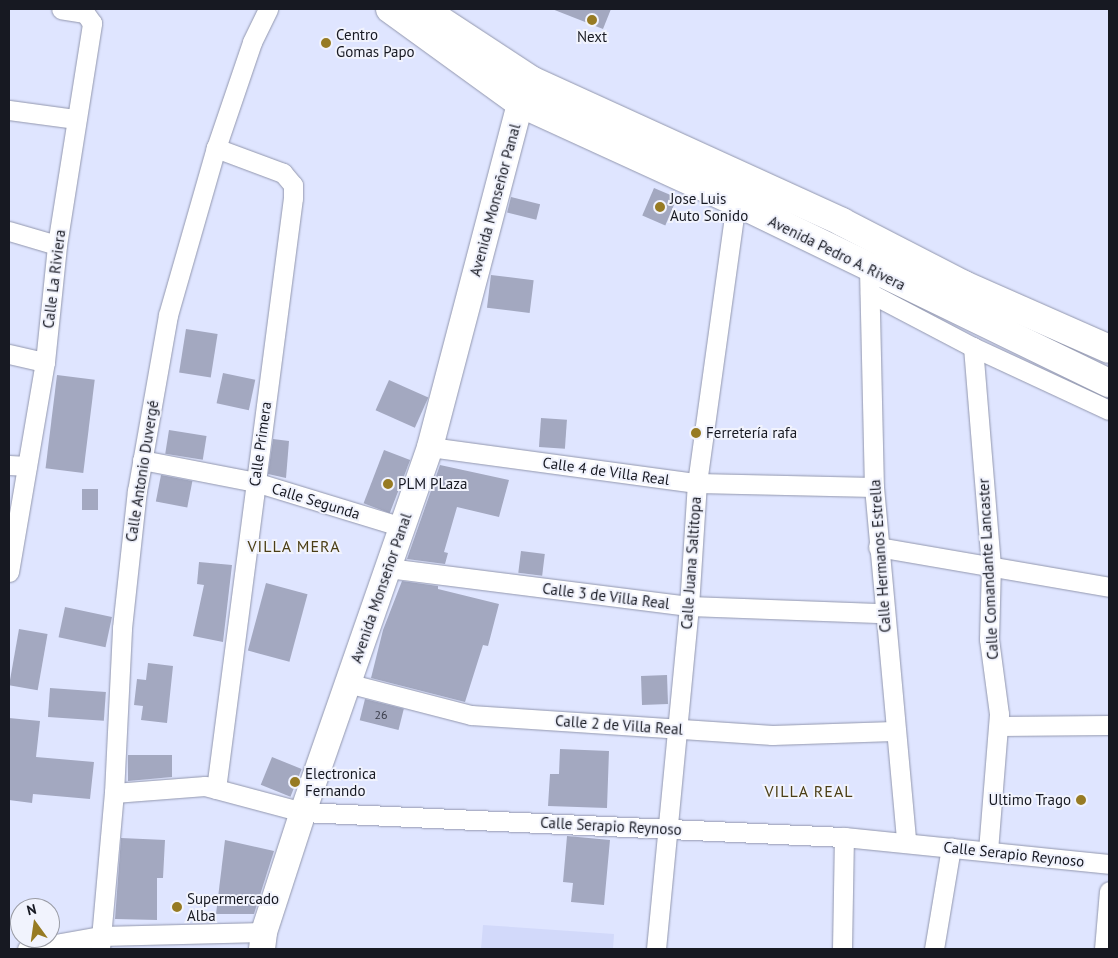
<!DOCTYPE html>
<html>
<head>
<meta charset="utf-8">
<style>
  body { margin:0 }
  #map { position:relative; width:1118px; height:958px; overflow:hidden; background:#dfe5ff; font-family:"PT Sans",sans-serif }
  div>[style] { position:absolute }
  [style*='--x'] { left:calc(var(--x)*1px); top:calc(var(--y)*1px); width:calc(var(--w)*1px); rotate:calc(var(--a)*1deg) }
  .built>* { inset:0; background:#d2d9fa }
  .building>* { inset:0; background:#a3a8c0; transform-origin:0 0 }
  .roads { filter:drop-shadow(0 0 1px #9297ae) drop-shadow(0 0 1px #9297ae) }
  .minor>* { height:19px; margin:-9.5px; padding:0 9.5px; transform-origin:9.5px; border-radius:9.5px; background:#fff }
  .secondary>* { height:26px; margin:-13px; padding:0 13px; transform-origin:13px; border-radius:13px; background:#fff }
  .primary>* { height:28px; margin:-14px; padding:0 14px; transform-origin:14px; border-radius:14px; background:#fff }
  .dots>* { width:14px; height:14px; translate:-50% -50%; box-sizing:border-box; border:2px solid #f1f3fd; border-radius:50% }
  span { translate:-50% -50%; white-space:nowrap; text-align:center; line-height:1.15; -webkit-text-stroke:4px #f1f3fd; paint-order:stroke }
  .number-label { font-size:12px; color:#3a3d4a }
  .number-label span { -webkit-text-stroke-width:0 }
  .poi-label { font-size:15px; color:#171922 }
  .left { translate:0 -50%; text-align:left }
  .right { translate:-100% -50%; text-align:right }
  .street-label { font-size:15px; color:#171922 }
  .neighbourhood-label { font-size:16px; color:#4b3e15; letter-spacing:1px }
  .frame { position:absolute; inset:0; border:10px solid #171922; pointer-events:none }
  .north { position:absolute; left:10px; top:898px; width:50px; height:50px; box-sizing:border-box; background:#f1f3fd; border:1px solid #9a9ca5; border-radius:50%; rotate:346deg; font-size:14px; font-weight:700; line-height:20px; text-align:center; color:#171922 }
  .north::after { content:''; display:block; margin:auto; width:18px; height:22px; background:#977b23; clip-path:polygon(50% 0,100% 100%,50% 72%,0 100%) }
</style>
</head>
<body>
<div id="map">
  <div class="built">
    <div style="clip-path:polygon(483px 925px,614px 934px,613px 949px,481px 949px)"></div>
  </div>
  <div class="building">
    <div style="clip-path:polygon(552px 9px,611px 9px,603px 29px)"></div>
    <div style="left:654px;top:188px;width:25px;height:30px;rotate:23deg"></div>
    <div style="left:511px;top:197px;width:30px;height:16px;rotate:14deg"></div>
    <div style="left:491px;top:275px;width:43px;height:33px;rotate:7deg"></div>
    <div style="left:186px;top:329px;width:32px;height:44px;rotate:9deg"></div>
    <div style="left:223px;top:373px;width:33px;height:31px;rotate:12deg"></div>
    <div style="left:57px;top:375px;width:38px;height:94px;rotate:7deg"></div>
    <div style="left:389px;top:380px;width:43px;height:33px;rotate:24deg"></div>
    <div style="left:541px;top:418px;width:26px;height:29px;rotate:4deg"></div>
    <div style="left:169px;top:430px;width:38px;height:24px;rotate:9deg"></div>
    <div style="clip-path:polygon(273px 439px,289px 441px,286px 478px,268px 474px)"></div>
    <div style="left:384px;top:450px;width:28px;height:57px;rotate:21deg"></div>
    <div style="clip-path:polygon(440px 465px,509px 480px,499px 517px,457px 507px,444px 552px,448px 553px,445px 564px,407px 559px)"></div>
    <div style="left:161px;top:475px;width:32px;height:27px;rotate:11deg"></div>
    <div style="left:82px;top:489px;width:16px;height:21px"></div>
    <div style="left:521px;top:551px;width:24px;height:22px;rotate:7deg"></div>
    <div style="clip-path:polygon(199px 562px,232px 565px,223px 642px,193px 636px,204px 585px,197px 584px)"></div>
    <div style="clip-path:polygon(402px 581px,438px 586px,438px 589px,499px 604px,488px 646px,483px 645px,465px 702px,371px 678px,383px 630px)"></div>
    <div style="left:266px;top:583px;width:43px;height:70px;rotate:15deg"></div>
    <div style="left:65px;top:607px;width:48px;height:31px;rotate:12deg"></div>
    <div style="left:19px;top:629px;width:29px;height:57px;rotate:10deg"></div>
    <div style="clip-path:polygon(148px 663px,173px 666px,167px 723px,141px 720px,143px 706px,134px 705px,137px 679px,146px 680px)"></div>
    <div style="left:667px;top:675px;width:29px;height:26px;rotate:88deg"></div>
    <div style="left:50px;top:688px;width:56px;height:29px;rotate:4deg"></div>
    <div style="left:365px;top:699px;width:40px;height:22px;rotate:14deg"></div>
    <div style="clip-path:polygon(9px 718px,40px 721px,36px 757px,94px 762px,90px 799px,33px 794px,32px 803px,9px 800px)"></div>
    <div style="clip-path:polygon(560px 749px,609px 751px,607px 808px,548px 806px,550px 774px,559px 774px)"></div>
    <div style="clip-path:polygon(128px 755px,172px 755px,172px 777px,128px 781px)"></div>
    <div style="left:272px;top:757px;width:32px;height:30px;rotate:22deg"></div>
    <div style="clip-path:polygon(567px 836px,610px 840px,604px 905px,571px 902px,573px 883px,563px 882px)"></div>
    <div style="clip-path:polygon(121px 838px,165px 840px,163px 878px,157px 878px,157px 920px,115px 919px)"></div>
    <div style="clip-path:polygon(225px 840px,274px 851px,254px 914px,216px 914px)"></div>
  </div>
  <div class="roads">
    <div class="minor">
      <div style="--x:9;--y:110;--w:68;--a:7.7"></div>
      <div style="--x:9;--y:231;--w:50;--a:16.3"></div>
      <div style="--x:869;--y:269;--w:218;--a:88.7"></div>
      <div style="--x:874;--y:487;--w:356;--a:84.8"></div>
      <div style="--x:870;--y:293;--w:116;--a:27.7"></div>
      <div style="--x:973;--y:347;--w:150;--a:24.9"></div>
      <div style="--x:973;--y:347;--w:218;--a:85.3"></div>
      <div style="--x:991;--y:564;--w:75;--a:91.5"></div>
      <div style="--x:989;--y:639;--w:76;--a:82.4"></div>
      <div style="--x:999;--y:714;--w:136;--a:94.6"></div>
      <div style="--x:9;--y:354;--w:37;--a:13"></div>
      <div style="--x:430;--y:447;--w:269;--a:7.7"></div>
      <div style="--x:697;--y:483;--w:177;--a:1.3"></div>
      <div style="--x:142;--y:460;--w:115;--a:11"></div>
      <div style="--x:255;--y:482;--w:154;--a:17"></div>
      <div style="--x:9;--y:465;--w:18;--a:3"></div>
      <div style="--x:878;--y:547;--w:234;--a:9.8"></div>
      <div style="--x:388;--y:568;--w:303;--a:7.2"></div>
      <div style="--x:689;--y:606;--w:195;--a:2.1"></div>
      <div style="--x:9;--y:572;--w:213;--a:-80.3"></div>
      <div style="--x:45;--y:362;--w:118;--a:-84.1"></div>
      <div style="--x:57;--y:245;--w:225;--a:-81"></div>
      <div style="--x:92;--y:23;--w:12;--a:-125"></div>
      <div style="--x:85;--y:13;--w:24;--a:-171"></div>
      <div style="--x:347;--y:683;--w:128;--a:14.5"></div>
      <div style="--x:471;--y:715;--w:302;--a:3.8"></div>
      <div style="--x:772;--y:735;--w:122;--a:-1.9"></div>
      <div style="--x:999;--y:726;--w:110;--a:-0.5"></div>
      <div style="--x:216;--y:789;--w:596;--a:-82.58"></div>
      <div style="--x:293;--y:198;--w:13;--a:-90"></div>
      <div style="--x:293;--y:185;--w:16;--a:-130"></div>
      <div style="--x:283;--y:173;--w:72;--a:-159.5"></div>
      <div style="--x:114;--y:793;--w:91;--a:-4.4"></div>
      <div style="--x:205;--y:786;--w:101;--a:14.9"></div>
      <div style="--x:303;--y:812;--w:542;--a:2.65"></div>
      <div style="--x:844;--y:837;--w:266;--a:5.8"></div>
      <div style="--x:27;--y:949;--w:74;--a:-10.1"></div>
      <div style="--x:100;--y:936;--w:164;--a:-1.4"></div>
      <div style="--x:100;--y:949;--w:157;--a:-84.9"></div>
      <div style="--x:114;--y:793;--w:165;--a:-87.2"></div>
      <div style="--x:122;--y:628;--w:138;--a:-83.8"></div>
      <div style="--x:137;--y:491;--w:179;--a:-80"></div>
      <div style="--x:168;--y:315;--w:174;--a:-74"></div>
      <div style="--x:216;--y:148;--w:112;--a:-71.2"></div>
      <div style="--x:252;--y:42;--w:37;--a:-64"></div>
      <div style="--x:656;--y:949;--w:345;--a:-84.5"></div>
      <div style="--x:689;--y:606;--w:123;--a:-86.3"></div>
      <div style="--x:697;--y:483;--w:284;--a:-82.1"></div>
      <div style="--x:736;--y:202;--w:10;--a:-66"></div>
      <div style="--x:842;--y:949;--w:112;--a:-89"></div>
      <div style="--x:934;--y:949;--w:103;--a:-80.5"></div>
      <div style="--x:1104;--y:949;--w:58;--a:-85.1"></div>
    </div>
    <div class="secondary">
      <div style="--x:262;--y:949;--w:17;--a:-83"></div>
      <div style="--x:264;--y:932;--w:126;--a:-72"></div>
      <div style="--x:303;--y:812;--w:386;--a:-70.8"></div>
      <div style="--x:430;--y:447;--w:356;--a:-75.3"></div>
      <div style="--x:520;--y:103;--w:22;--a:-63"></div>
    </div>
    <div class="primary">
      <div style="--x:390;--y:9;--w:160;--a:35.9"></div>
      <div style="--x:520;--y:103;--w:238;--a:24.6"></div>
      <div style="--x:736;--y:202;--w:415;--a:25.9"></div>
      <div style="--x:423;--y:9;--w:129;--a:33.3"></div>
      <div style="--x:531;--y:80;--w:342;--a:24.5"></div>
      <div style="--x:842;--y:222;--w:137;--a:27.3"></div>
      <div style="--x:964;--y:285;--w:158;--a:23.8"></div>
    </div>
  </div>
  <div class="dots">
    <div style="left:592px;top:20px;background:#977b23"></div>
    <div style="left:326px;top:43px;background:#977b23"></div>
    <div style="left:660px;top:207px;background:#977b23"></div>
    <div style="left:696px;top:433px;background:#977b23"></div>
    <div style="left:388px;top:484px;background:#977b23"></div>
    <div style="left:295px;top:782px;background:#977b23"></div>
    <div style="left:1081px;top:800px;background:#977b23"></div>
    <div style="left:177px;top:907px;background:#977b23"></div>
  </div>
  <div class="number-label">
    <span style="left:381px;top:715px">26</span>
  </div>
  <div class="poi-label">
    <span class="left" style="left:336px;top:43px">Centro<br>Gomas Papo</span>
    <span style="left:592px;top:37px">Next</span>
    <span class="left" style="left:670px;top:207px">Jose Luis<br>Auto Sonido</span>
    <span class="left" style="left:706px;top:433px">Ferretería rafa</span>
    <span class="left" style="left:398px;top:484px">PLM PLaza</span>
    <span class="left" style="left:305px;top:782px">Electronica<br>Fernando</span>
    <span class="right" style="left:1071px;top:800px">Ultimo Trago</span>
    <span class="left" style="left:187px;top:907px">Supermercado<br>Alba</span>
  </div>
  <div class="street-label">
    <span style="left:495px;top:200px;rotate:-75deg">Avenida Monseñor Panal</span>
    <span style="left:837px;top:253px;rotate:26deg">Avenida Pedro A. Rivera</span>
    <span style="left:54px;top:279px;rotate:-83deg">Calle La Riviera</span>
    <span style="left:260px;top:444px;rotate:-82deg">Calle Primera</span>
    <span style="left:142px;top:471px;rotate:-81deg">Calle Antonio Duvergé</span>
    <span style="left:606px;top:471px;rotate:8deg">Calle 4 de Villa Real</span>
    <span style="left:316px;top:501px;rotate:17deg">Calle Segunda</span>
    <span style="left:880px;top:556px;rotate:-94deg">Calle Hermanos Estrella</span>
    <span style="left:691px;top:563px;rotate:-86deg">Calle Juana Saltitopa</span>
    <span style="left:988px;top:569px;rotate:-93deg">Calle Comandante Lancaster</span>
    <span style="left:381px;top:588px;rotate:-71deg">Avenida Monseñor Panal</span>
    <span style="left:606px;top:596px;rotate:7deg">Calle 3 de Villa Real</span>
    <span style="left:619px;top:725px;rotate:4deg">Calle 2 de Villa Real</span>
    <span style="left:611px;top:826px;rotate:3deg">Calle Serapio Reynoso</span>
    <span style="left:1014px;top:854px;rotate:6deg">Calle Serapio Reynoso</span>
  </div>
  <div class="neighbourhood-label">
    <span style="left:294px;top:546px">VILLA MERA</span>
    <span style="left:809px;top:791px">VILLA REAL</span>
  </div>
  <div class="frame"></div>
  <div class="north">N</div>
</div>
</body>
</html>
